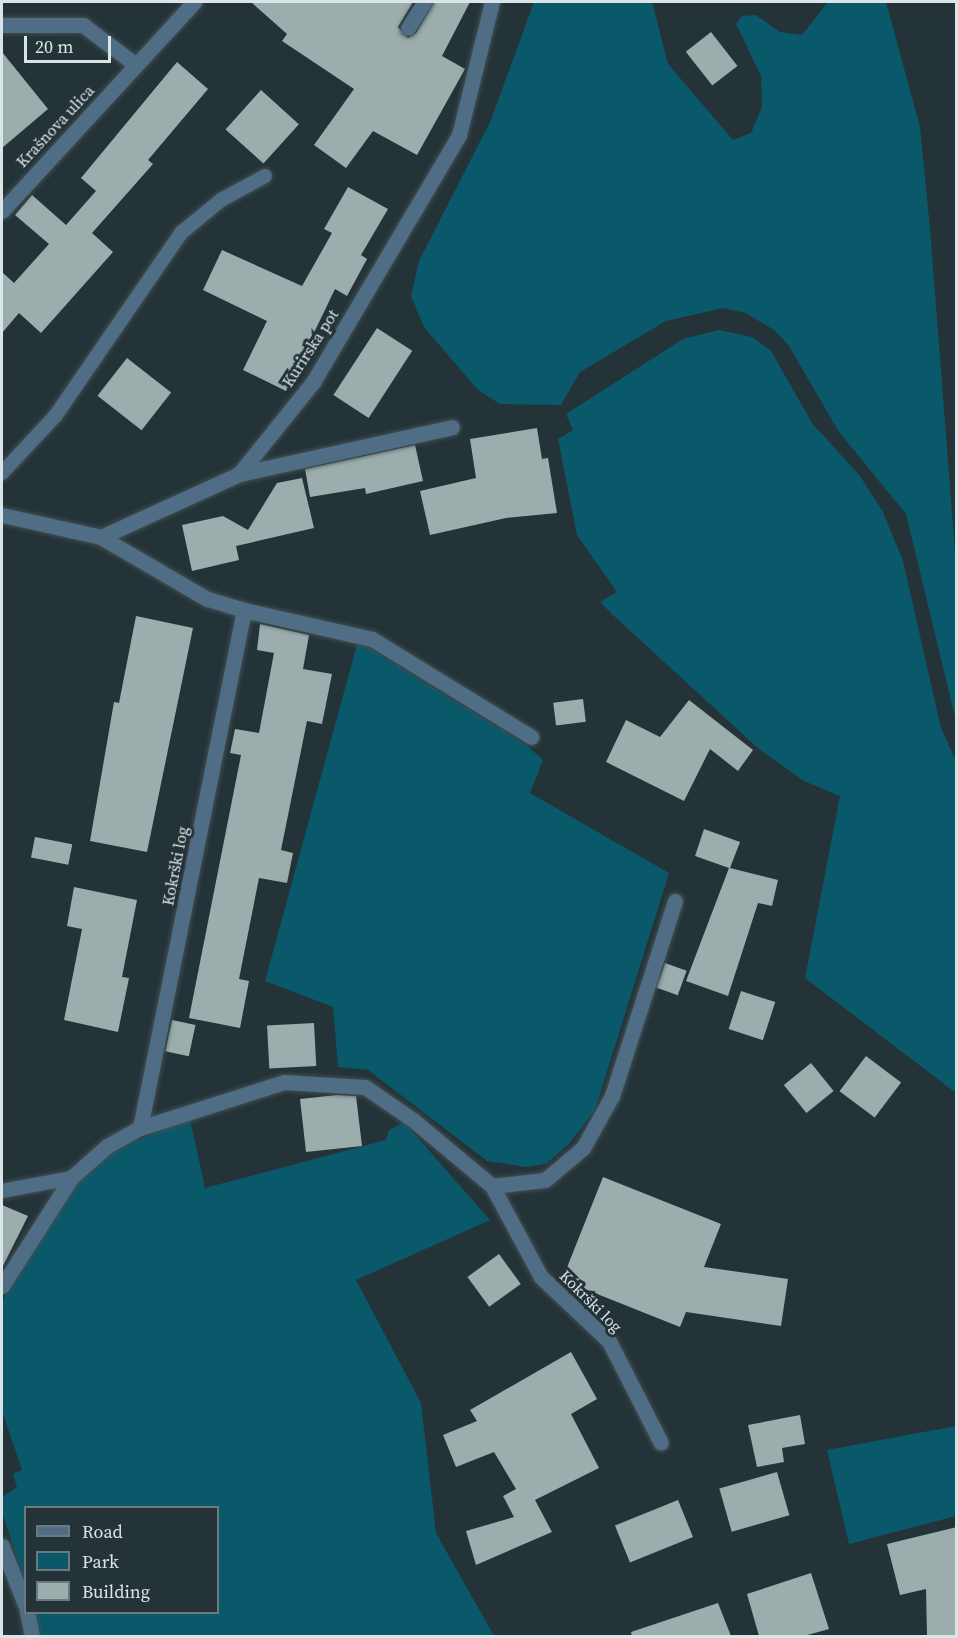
<!DOCTYPE html>
<html>
<head>
<meta charset="utf-8">
<style>
  body { margin:0 }
  #map { position:relative; width:958px; height:1638px; overflow:hidden; background:#243337; font-family:"Source Serif 4",serif }
  div>[style] { position:absolute }
  [style*='--x'] { left:calc(var(--x)*1px); top:calc(var(--y)*1px); width:calc(var(--w)*1px); rotate:calc(var(--a)*1deg) }
  .green>* { inset:0; background:#09596b }
  .building>* { inset:0; background:#9badad; transform-origin:0 0 }
  .roads { filter:drop-shadow(0 0 2px #414f53) drop-shadow(0 0 2px #414f53) }
  .service>* { height:14px; margin:-7px; padding:0 7px; transform-origin:7px; border-radius:7px; background:#4f6d84 }
  .minor>* { height:15px; margin:-7.5px; padding:0 7.5px; transform-origin:7.5px; border-radius:7.5px; background:#4f6d84 }
  span { translate:-50% -50%; white-space:nowrap; text-align:center; line-height:1.15; -webkit-text-stroke:6px #243337; paint-order:stroke }
  .street-label { font-size:16px; color:#dbe4e6 }
  .frame { position:absolute; inset:0; border:3px solid #dbe4e6; pointer-events:none }
  .legend { position:absolute; left:24px; top:1506px; width:195px; height:108px; box-sizing:border-box; background:#243337; border:2px solid #6d7a7d; margin:0; padding:8px 10px; list-style:none; font-size:18px; color:#dbe4e6 }
  .legend li { display:flex; align-items:center; gap:12px; height:30px }
  .legend b { width:30px; border:2px solid #6d7a7d }
  .scale { position:absolute; left:24px; top:36px; width:87px; height:27px; box-sizing:border-box; border:3px solid #dbe4e6; border-top:0; padding-left:8px; font-size:18px; line-height:21px; white-space:nowrap; color:#dbe4e6; -webkit-text-stroke:4px #243337; paint-order:stroke }
</style>
</head>
<body>
<div id="map">
  <div class="green">
    <div style="clip-path:polygon(534px 2px,652px 2px,668px 64px,733px 140px,751px 133px,762px 107px,761px 76px,736px 24px,742px 16px,756px 15px,780px 32px,802px 35px,828px 2px,886px 2px,920px 127px,930px 229px,956px 564px,956px 721px,906px 514px,839px 432px,789px 346px,774px 330px,746px 313px,723px 308px,666px 321px,580px 372px,561px 405px,500px 404px,478px 390px,424px 327px,411px 296px,419px 261px,491px 120px)"></div>
    <div style="clip-path:polygon(719px 330px,752px 337px,771px 351px,812px 423px,860px 476px,883px 512px,903px 561px,941px 728px,956px 761px,956px 1093px,805px 978px,840px 796px,804px 781px,759px 749px,614px 616px,600px 602px,617px 592px,577px 535px,558px 439px,573px 430px,566px 414px,683px 339px)"></div>
    <div style="clip-path:polygon(358px 641px,525px 744px,543px 760px,530px 793px,669px 873px,595px 1110px,569px 1144px,546px 1164px,526px 1167px,487px 1161px,368px 1070px,338px 1067px,333px 1007px,265px 981px)"></div>
    <div style="clip-path:polygon(190px 1119px,205px 1188px,386px 1140px,389px 1130px,404px 1122px,490px 1220px,356px 1280px,421px 1403px,436px 1533px,494px 1636px,40px 1636px,34px 1613px,218px 1612px,218px 1508px,26px 1508px,25px 1583px,2px 1512px,2px 1497px,17px 1487px,13px 1474px,22px 1470px,2px 1411px,2px 1301px,76px 1184px,92px 1168px,112px 1150px)"></div>
    <div style="clip-path:polygon(956px 1426px,956px 1516px,849px 1544px,827px 1450px)"></div>
  </div>
  <div class="building">
    <div style="clip-path:polygon(251px 2px,413px 2px,398px 27px,408px 38px,416px 33px,434px 2px,470px 2px,442px 56px,465px 69px,417px 155px,373px 131px,346px 168px,314px 145px,354px 89px,282px 41px,287px 34px)"></div>
    <div style="left:711px;top:32px;width:43px;height:32px;rotate:52deg"></div>
    <div style="clip-path:polygon(2px 52px,48px 109px,2px 148px)"></div>
    <div style="clip-path:polygon(177px 62px,208px 89px,148px 160px,153px 164px,92px 233px,113px 252px,41px 333px,19px 313px,2px 333px,2px 272px,14px 283px,49px 244px,15px 215px,32px 195px,66px 225px,96px 191px,81px 178px)"></div>
    <div style="left:261px;top:90px;width:51px;height:53px;rotate:42deg"></div>
    <div style="clip-path:polygon(348px 187px,388px 209px,361px 255px,367px 259px,347px 296px,335px 289px,286px 391px,243px 370px,267px 321px,203px 290px,222px 250px,302px 286px,332px 233px,324px 229px)"></div>
    <div style="left:377px;top:328px;width:42px;height:80px;rotate:33deg"></div>
    <div style="left:127px;top:358px;width:56px;height:48px;rotate:38deg"></div>
    <div style="clip-path:polygon(537px 428px,542px 459px,548px 458px,557px 513px,506px 518px,430px 535px,420px 491px,476px 478px,470px 439px)"></div>
    <div style="clip-path:polygon(415px 445px,423px 481px,366px 494px,365px 488px,310px 497px,305px 469px)"></div>
    <div style="clip-path:polygon(302px 478px,314px 528px,236px 546px,239px 560px,192px 571px,182px 525px,223px 516px,248px 530px,277px 483px)"></div>
    <div style="clip-path:polygon(136px 616px,193px 628px,147px 852px,90px 841px,114px 702px,119px 703px)"></div>
    <div style="clip-path:polygon(260px 624px,309px 635px,303px 669px,332px 674px,322px 724px,307px 721px,281px 850px,293px 853px,287px 883px,259px 878px,239px 979px,249px 981px,240px 1028px,189px 1018px,241px 755px,230px 753px,235px 729px,259px 733px,274px 653px,257px 650px)"></div>
    <div style="left:583px;top:699px;width:23px;height:30px;rotate:83deg"></div>
    <div style="clip-path:polygon(689px 700px,753px 750px,738px 771px,710px 749px,684px 801px,606px 762px,626px 720px,660px 737px)"></div>
    <div style="clip-path:polygon(704px 829px,740px 842px,730px 868px,778px 880px,772px 906px,758px 903px,728px 996px,686px 981px,729px 868px,695px 856px)"></div>
    <div style="left:35px;top:837px;width:38px;height:21px;rotate:11deg"></div>
    <div style="clip-path:polygon(74px 887px,137px 900px,122px 977px,129px 978px,118px 1032px,64px 1020px,82px 929px,67px 926px)"></div>
    <div style="left:665px;top:963px;width:23px;height:26px;rotate:20deg"></div>
    <div style="left:741px;top:991px;width:36px;height:40px;rotate:18deg"></div>
    <div style="left:172px;top:1020px;width:24px;height:32px;rotate:12deg"></div>
    <div style="left:314px;top:1023px;width:43px;height:47px;rotate:87deg"></div>
    <div style="left:866px;top:1056px;width:44px;height:44px;rotate:37deg"></div>
    <div style="left:811px;top:1063px;width:36px;height:35px;rotate:51deg"></div>
    <div style="clip-path:polygon(337px 1095px,356px 1096px,362px 1146px,306px 1152px,300px 1099px)"></div>
    <div style="clip-path:polygon(603px 1177px,721px 1224px,704px 1267px,788px 1279px,781px 1326px,686px 1312px,680px 1327px,562px 1280px)"></div>
    <div style="clip-path:polygon(2px 1205px,28px 1216px,2px 1268px)"></div>
    <div style="left:499px;top:1254px;width:37px;height:39px;rotate:54deg"></div>
    <div style="clip-path:polygon(571px 1352px,597px 1399px,571px 1414px,599px 1468px,535px 1500px,552px 1532px,476px 1565px,466px 1531px,514px 1517px,503px 1496px,516px 1489px,494px 1452px,456px 1467px,443px 1435px,477px 1421px,470px 1410px)"></div>
    <div style="clip-path:polygon(800px 1415px,805px 1444px,782px 1448px,784px 1462px,757px 1467px,748px 1425px)"></div>
    <div style="left:777px;top:1472px;width:45px;height:60px;rotate:74deg"></div>
    <div style="left:678px;top:1500px;width:40px;height:68px;rotate:68deg"></div>
    <div style="clip-path:polygon(957px 1527px,957px 1636px,927px 1636px,926px 1589px,900px 1595px,887px 1544px)"></div>
    <div style="clip-path:polygon(811px 1573px,829px 1629px,804px 1636px,759px 1636px,747px 1594px)"></div>
    <div style="clip-path:polygon(718px 1603px,731px 1636px,632px 1636px,631px 1632px)"></div>
  </div>
  <div class="roads">
    <div class="service">
      <div style="--x:2;--y:473;--w:79;--a:-47"></div>
      <div style="--x:56;--y:415;--w:221;--a:-55.5"></div>
      <div style="--x:181;--y:233;--w:52;--a:-39.5"></div>
      <div style="--x:221;--y:200;--w:50;--a:-28.6"></div>
      <div style="--x:2;--y:1191;--w:70;--a:-10.7"></div>
    </div>
    <div class="minor">
      <div style="--x:2;--y:25;--w:81;--a:0"></div>
      <div style="--x:83;--y:25;--w:66;--a:37"></div>
      <div style="--x:408;--y:28;--w:31;--a:-58"></div>
      <div style="--x:2;--y:211;--w:284;--a:-47.4"></div>
      <div style="--x:239;--y:474;--w:218;--a:-12.4"></div>
      <div style="--x:2;--y:515;--w:101;--a:12.5"></div>
      <div style="--x:101;--y:537;--w:152;--a:-24.5"></div>
      <div style="--x:239;--y:474;--w:118;--a:-51.2"></div>
      <div style="--x:313;--y:382;--w:287;--a:-59.4"></div>
      <div style="--x:459;--y:135;--w:137;--a:-76.1"></div>
      <div style="--x:244;--y:610;--w:131;--a:12.8"></div>
      <div style="--x:372;--y:639;--w:187;--a:31.6"></div>
      <div style="--x:140;--y:1128;--w:151;--a:-17.7"></div>
      <div style="--x:284;--y:1082;--w:81;--a:3.5"></div>
      <div style="--x:365;--y:1087;--w:58;--a:34.5"></div>
      <div style="--x:413;--y:1120;--w:103;--a:39.9"></div>
      <div style="--x:492;--y:1186;--w:53;--a:-6.5"></div>
      <div style="--x:545;--y:1180;--w:50;--a:-40.1"></div>
      <div style="--x:583;--y:1148;--w:60;--a:-60.9"></div>
      <div style="--x:612;--y:1096;--w:205;--a:-72.1"></div>
      <div style="--x:492;--y:1186;--w:103;--a:61.7"></div>
      <div style="--x:541;--y:1277;--w:93;--a:43.3"></div>
      <div style="--x:609;--y:1341;--w:114;--a:63"></div>
      <div style="--x:2;--y:1286;--w:128;--a:-57.4"></div>
      <div style="--x:71;--y:1178;--w:48;--a:-41.6"></div>
      <div style="--x:107;--y:1146;--w:38;--a:-29"></div>
      <div style="--x:140;--y:1128;--w:528;--a:-78.65"></div>
      <div style="--x:244;--y:610;--w:39;--a:-163"></div>
      <div style="--x:207;--y:599;--w:123;--a:-149.7"></div>
      <div style="--x:2;--y:1546;--w:66;--a:68.5"></div>
      <div style="--x:27;--y:1612;--w:25;--a:78"></div>
    </div>
  </div>
  <div class="street-label">
    <span style="left:55px;top:126px;rotate:-47deg">Krašnova ulica</span>
    <span style="left:310px;top:348px;rotate:-57deg">Kurirska pot</span>
    <span style="left:175px;top:866px;rotate:-79deg">Kokrški log</span>
    <span style="left:591px;top:1301px;rotate:45deg">Kokrški log</span>
  </div>
  <div class="frame"></div>
  <ul class="legend">
  <li><b style="height:8px;background:#4f6d84"></b>Road</li>
  <li><b style="height:16px;background:#09596b"></b>Park</li>
  <li><b style="height:16px;background:#9badad"></b>Building</li>
  </ul>
  <div class="scale">20 m</div>
</div>
</body>
</html>
